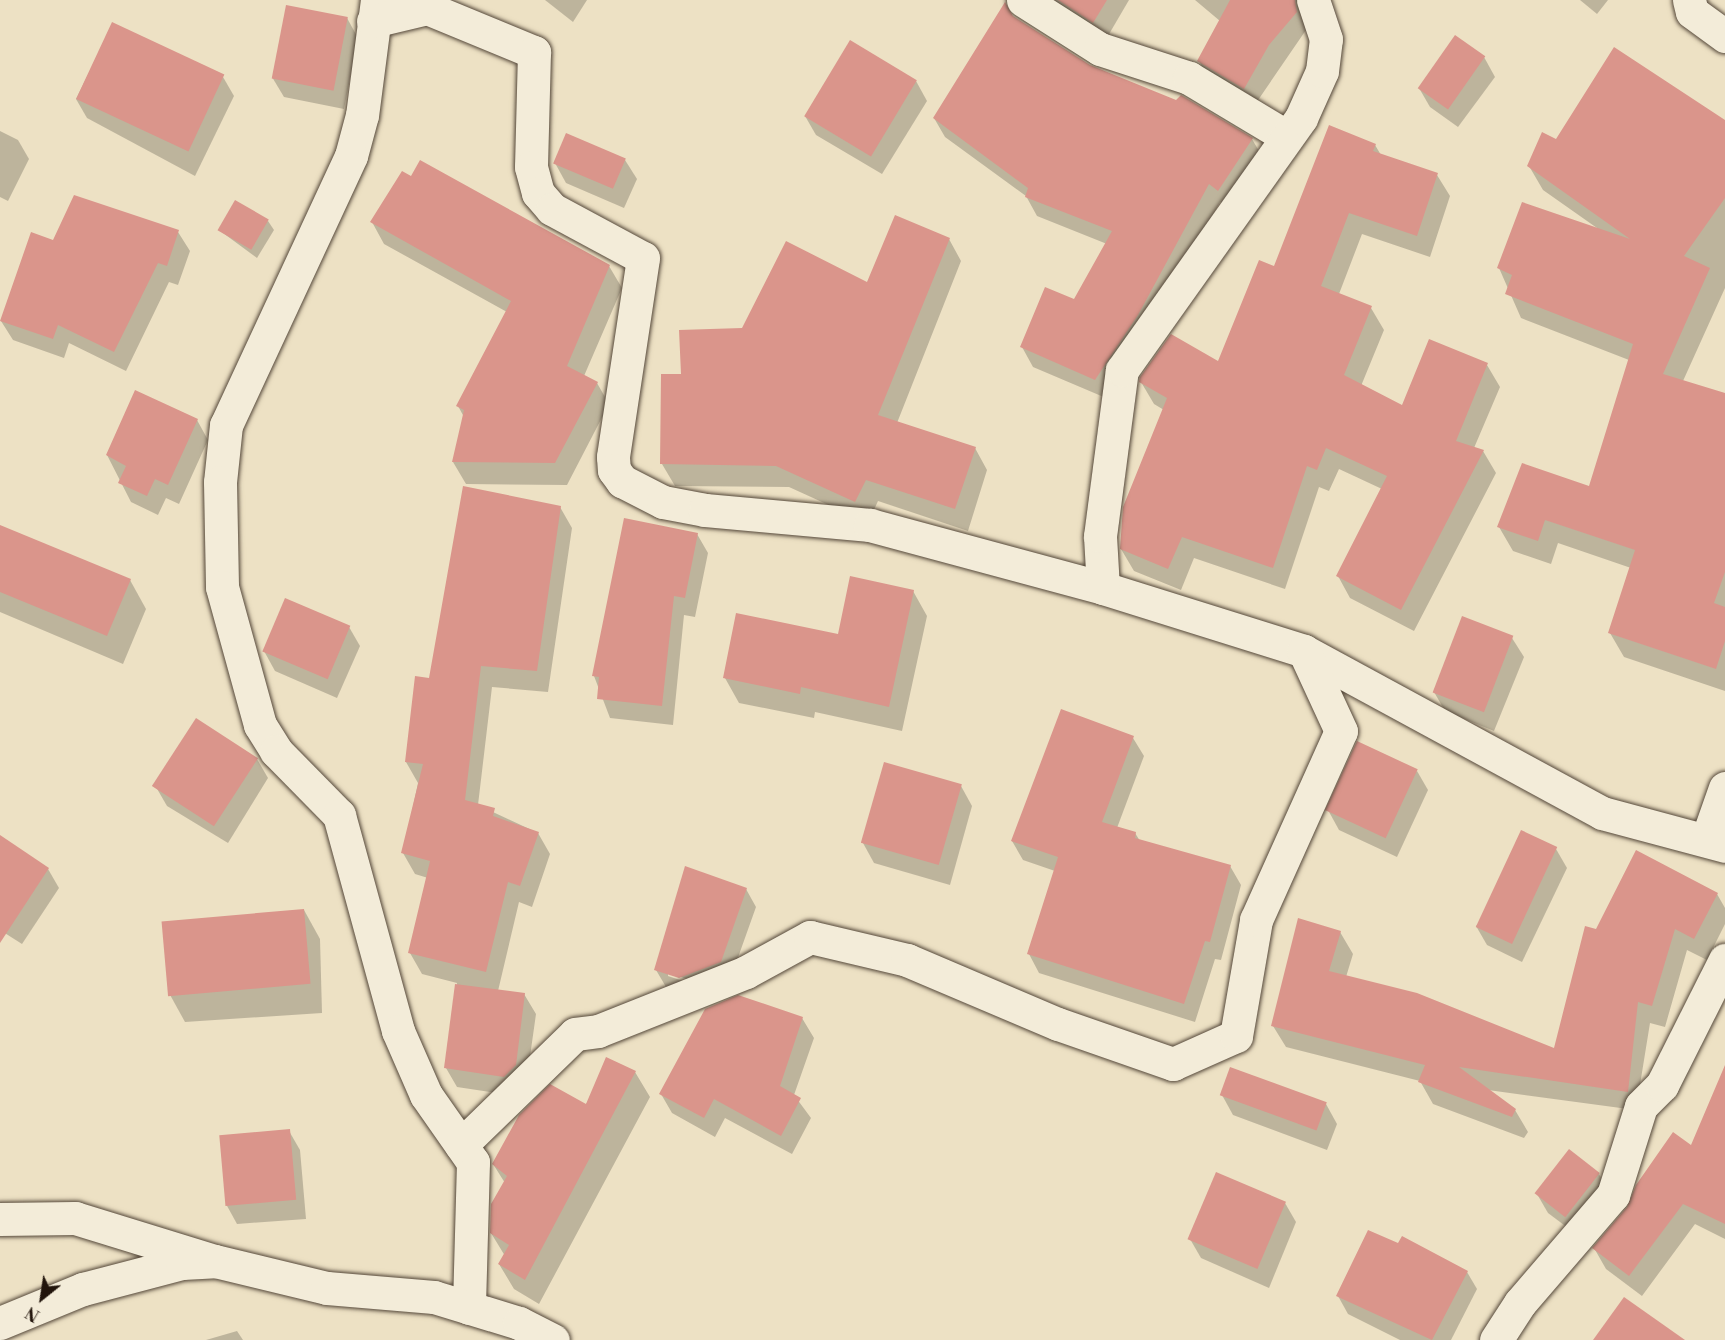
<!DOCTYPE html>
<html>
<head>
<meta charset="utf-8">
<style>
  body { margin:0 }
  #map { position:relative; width:1725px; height:1340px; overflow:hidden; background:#ede1c4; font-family:"Libre Bodoni",serif }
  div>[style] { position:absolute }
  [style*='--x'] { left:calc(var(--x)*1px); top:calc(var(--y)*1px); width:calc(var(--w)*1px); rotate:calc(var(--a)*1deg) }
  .shadow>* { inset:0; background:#0003 }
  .building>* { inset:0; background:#da958b; transform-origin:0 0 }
  .roads { filter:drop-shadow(0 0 2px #544739) drop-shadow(0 0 2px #544739) }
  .minor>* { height:33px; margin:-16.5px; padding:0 16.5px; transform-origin:16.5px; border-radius:16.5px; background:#f3ecd9 }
  .tertiary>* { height:33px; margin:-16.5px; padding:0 16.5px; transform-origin:16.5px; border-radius:16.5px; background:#f3ecd9 }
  span { translate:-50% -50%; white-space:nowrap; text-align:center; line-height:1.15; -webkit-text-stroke:5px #f3ecd9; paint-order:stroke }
  .north { position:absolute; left:12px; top:1268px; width:60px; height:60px; -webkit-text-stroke:4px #f3ecd9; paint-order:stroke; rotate:210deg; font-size:16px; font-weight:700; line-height:24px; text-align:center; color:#21140b }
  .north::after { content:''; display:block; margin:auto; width:21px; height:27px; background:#21140b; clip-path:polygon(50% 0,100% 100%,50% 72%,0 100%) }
</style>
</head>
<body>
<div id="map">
  <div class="shadow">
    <div style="clip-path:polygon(545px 0,587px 0,573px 22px)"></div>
    <div style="clip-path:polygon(1040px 0,1129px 0,1105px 41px)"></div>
    <div style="clip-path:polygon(1195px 0,1298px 0,1306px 30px,1254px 106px,1209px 79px,1199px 61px,1220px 21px)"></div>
    <div style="clip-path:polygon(1580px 0,1608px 0,1597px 14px)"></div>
    <div style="clip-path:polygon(347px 18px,358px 38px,344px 109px,284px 97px,272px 77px)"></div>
    <div style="clip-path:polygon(113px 24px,223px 77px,234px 96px,195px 176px,87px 118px,76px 99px)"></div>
    <div style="clip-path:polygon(1484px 57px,1495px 77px,1458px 127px,1430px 107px,1419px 88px)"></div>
    <div style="clip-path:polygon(1089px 66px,1252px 139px,1263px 158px,1230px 209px,1220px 202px,1148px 335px,1106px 398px,1033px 367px,1022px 347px,1074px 301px,1107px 244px,1037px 216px,1026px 196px,945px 137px,934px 118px)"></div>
    <div style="clip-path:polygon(916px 81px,927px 101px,882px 174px,816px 135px,805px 116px)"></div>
    <div style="clip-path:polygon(1725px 123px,1725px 288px,1683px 381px,1725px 394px,1725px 691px,1624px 657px,1610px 633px,1631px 568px,1558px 543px,1551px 564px,1513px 551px,1499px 527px,1590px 487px,1629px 360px,1521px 318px,1499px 268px,1597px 228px,1543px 190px,1529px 166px,1557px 141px)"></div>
    <div style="clip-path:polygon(0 131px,18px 140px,29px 159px,8px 201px,0 197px)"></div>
    <div style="clip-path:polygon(567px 135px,625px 160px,637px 179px,624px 208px,566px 183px,555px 163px)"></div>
    <div style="clip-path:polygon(1375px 145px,1381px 155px,1437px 175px,1450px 196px,1430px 257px,1362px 234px,1339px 294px,1371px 308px,1384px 330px,1361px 386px,1403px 407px,1487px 365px,1500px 387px,1474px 448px,1483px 451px,1496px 473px,1414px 631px,1350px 598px,1338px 576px,1382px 489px,1339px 469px,1329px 491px,1319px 487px,1285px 589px,1194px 558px,1181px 590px,1134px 571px,1121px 549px,1164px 410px,1154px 404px,1141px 382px,1218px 363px,1275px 268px)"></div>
    <div style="clip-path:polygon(75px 197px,178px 232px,190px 251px,178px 285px,169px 282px,126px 371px,69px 343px,64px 358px,13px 340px,1px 321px,54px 242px)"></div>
    <div style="clip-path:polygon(268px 221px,274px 230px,257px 258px,219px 230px)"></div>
    <div style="clip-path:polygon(372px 222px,609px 266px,622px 288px,584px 376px,597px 383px,609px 404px,567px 485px,466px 484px,453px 462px,464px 417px,458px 406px,507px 312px,384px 244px)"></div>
    <div style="clip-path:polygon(949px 239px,961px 261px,897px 423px,975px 448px,987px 470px,968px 531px,878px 501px,868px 523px,789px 487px,675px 486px,662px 464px,663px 375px,682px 376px,743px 329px,868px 284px)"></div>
    <div style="clip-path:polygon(197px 420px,208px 440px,179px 504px,166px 498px,158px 515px,131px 502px,107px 455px)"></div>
    <div style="clip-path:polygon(560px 507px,572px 528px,548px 692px,492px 687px,478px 805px,538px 833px,550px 854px,532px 907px,519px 902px,498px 991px,524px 994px,536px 1014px,526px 1085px,516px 1096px,457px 1087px,446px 1068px,457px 983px,422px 974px,410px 953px,428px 878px,415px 874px,403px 853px,418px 783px,406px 762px,430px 679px)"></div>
    <div style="clip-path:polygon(0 529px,130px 580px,146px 609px,123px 664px,0 612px)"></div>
    <div style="clip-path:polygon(697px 534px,708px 553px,695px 617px,684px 615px,673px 725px,610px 718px,594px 676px)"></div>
    <div style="clip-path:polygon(913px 591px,927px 616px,902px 731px,815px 712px,814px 718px,739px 703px,725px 678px,839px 636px)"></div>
    <div style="clip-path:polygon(349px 627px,360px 646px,337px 698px,275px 671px,264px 651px)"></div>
    <div style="clip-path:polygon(1512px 638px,1524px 657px,1494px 731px,1445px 711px,1434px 692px)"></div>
    <div style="clip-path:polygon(1133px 738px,1144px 756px,1117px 828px,1135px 833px,1140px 841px,1230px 866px,1241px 885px,1221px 960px,1215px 959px,1195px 1022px,1039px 973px,1029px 954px,1055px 871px,1023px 860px,1012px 841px)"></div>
    <div style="clip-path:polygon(257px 759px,268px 778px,228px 843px,167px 806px,156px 787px)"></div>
    <div style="clip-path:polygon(1417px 771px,1428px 790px,1397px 857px,1339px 830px,1328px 810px)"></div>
    <div style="clip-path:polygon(961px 786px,972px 806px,950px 885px,874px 863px,863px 843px)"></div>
    <div style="clip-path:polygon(0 837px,48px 869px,59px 888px,22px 944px,0 930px)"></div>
    <div style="clip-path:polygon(1556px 849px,1567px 868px,1522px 962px,1487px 945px,1476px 926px)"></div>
    <div style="clip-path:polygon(evenodd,746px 889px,756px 907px,730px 980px,666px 987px,656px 970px,746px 889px,668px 973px,687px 979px,686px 982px,668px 976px,668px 973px)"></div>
    <div style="clip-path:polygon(1717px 894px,1725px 908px,1725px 924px,1707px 960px,1687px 950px,1665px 1027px,1650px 1023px,1639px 1091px,1643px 1111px,1488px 1090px,1515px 1110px,1528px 1132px,1524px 1138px,1433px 1104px,1420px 1081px,1286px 1047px,1273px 1026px,1340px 932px,1353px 954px,1346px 977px,1555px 1050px,1597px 931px)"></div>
    <div style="clip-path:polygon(304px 910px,320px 939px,322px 1013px,185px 1022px,169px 993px)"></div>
    <div style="clip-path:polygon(802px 1018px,814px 1038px,794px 1095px,811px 1118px,792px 1154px,725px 1118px,715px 1137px,672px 1113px,661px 1094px)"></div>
    <div style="clip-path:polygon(1725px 1067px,1725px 1239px,1695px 1224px,1642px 1296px,1606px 1269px,1594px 1248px,1692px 1148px)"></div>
    <div style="clip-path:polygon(635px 1072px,650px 1097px,539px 1304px,514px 1289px,499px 1264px,505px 1256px,491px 1233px,505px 1183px,493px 1164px)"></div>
    <div style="clip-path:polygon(1222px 1095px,1326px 1104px,1337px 1124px,1327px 1150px,1233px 1115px)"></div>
    <div style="clip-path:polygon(289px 1131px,300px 1150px,306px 1219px,237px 1224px,226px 1204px)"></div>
    <div style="clip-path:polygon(1599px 1174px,1610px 1193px,1580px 1237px,1548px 1213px,1537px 1194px)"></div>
    <div style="clip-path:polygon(1285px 1203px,1296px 1222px,1269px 1288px,1201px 1258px,1190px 1239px)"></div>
    <div style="clip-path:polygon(1467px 1272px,1477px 1289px,1451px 1340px,1400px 1340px,1348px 1314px,1338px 1296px)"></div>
    <div style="clip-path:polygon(237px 1331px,243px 1340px,206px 1340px)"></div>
  </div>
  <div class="building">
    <div style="clip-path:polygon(1058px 0,1107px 0,1093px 23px)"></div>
    <div style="clip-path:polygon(1230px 0,1295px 0,1297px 12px,1269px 45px,1244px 89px,1197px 61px)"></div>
    <div style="clip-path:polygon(1005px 2px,1013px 16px,1090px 65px,1176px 100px,1181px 95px,1253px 138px,1218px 191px,1209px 184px,1138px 315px,1095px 380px,1020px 347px,1045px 287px,1074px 299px,1112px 231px,1025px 197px,1028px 188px,933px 118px)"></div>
    <div style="left:286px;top:5px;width:63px;height:75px;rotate:11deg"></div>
    <div style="left:112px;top:22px;width:124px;height:85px;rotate:25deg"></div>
    <div style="left:1455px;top:35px;width:37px;height:65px;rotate:35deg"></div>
    <div style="left:850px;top:40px;width:78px;height:89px;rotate:31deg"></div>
    <div style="clip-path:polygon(1614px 47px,1725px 120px,1725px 198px,1684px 256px,1710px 268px,1663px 374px,1725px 393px,1725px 572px,1714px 603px,1725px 607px,1725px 641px,1716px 669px,1608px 633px,1635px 550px,1545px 520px,1538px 541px,1497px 527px,1522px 463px,1589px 486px,1633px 344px,1505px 294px,1512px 275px,1497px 268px,1522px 202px,1630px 239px,1527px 166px,1542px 132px,1556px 139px)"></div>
    <div style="clip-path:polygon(1329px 125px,1376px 144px,1373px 151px,1438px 173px,1417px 236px,1349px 213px,1321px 286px,1372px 306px,1344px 375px,1402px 405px,1429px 339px,1488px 363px,1456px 441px,1484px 450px,1401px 610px,1336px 576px,1387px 476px,1326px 448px,1317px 470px,1307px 466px,1273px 568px,1182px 537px,1168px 569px,1120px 549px,1123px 507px,1167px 398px,1139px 382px,1140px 377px,1171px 334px,1218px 361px,1259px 260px,1274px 266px)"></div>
    <div style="left:566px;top:133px;width:65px;height:33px;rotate:23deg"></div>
    <div style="clip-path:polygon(420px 160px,610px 265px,567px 366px,598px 382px,555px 463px,452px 462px,464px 410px,456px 406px,511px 301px,370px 222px,402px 171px,411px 176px)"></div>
    <div style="clip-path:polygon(74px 195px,179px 230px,167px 266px,158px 263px,114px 352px,58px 325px,53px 339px,0 321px,31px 232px,53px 240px)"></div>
    <div style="left:235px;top:200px;width:39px;height:35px;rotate:30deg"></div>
    <div style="clip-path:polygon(895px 215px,950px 238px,878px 415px,976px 447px,955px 509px,866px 480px,855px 502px,776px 466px,660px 464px,661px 374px,681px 374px,679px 330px,742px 328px,786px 241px,867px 282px)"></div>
    <div style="clip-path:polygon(135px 390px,198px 419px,168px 485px,155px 479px,147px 496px,118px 483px,126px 466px,106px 455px)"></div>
    <div style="clip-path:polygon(463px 486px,561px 506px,537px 671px,481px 666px,465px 800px,495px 808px,493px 816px,539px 832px,520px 886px,508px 882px,486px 972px,408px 953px,430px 861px,401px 853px,423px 764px,405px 762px,415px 676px,429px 678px)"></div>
    <div style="clip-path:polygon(624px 518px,698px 533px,685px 598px,674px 596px,662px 706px,597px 699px,599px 677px,592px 676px)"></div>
    <div style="clip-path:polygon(0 525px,131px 579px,107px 636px,0 592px)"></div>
    <div style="clip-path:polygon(850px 576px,914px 590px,889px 707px,801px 687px,800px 694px,723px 678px,736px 613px,838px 634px)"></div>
    <div style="left:285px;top:598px;width:71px;height:58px;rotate:23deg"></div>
    <div style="left:1462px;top:616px;width:55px;height:82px;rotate:21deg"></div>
    <div style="clip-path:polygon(1061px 709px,1134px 736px,1102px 822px,1136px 832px,1135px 838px,1231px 865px,1210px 942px,1205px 941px,1184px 1004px,1027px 954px,1058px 857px,1011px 841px)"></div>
    <div style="left:196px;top:718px;width:74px;height:81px;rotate:33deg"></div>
    <div style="left:1357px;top:741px;width:67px;height:76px;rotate:25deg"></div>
    <div style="left:884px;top:762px;width:81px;height:84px;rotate:16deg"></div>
    <div style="left:1521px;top:830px;width:40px;height:107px;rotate:25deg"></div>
    <div style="clip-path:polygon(0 835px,49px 868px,0 943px)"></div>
    <div style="clip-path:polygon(1636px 850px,1718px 893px,1694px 939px,1675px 929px,1652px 1006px,1638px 1002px,1628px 1092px,1459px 1067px,1516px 1109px,1512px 1117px,1418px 1082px,1425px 1065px,1271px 1026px,1298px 918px,1341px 931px,1329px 971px,1417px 993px,1554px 1048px,1585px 926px,1596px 929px)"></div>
    <div style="clip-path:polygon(685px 866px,747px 888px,721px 962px,679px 978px,654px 970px)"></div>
    <div style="left:304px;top:909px;width:75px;height:143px;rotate:85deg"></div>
    <div style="clip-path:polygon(455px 984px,525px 993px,516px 1065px,504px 1077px,444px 1068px)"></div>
    <div style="clip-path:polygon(738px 995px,803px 1017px,780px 1086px,801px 1098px,781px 1136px,714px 1099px,704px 1118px,659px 1094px,705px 1009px)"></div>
    <div style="clip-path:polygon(606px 1057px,636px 1071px,525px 1280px,498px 1264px,509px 1245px,490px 1233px,491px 1204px,507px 1176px,492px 1164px,519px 1115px,550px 1084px,586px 1104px)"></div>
    <div style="clip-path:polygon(1725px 1065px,1725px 1224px,1683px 1204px,1629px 1276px,1592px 1248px,1627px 1207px,1636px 1185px,1673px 1132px,1691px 1145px)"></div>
    <div style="left:1230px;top:1067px;width:103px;height:30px;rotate:20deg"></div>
    <div style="left:290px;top:1129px;width:71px;height:71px;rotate:85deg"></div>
    <div style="left:1569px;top:1149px;width:39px;height:56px;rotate:38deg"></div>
    <div style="left:1216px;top:1172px;width:76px;height:73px;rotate:23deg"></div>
    <div style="clip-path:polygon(1368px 1230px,1398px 1243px,1402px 1236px,1468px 1271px,1432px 1340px,1336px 1296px)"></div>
    <div style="clip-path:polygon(1624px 1297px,1685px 1340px,1593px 1340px)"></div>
  </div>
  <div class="roads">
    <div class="minor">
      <div style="--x:377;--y:0;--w:116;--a:97.4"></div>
      <div style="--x:362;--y:115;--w:42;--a:105"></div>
      <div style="--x:351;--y:156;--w:297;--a:114.9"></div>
      <div style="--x:226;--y:425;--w:57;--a:96"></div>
      <div style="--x:220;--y:482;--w:105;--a:88.9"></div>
      <div style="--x:222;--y:587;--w:143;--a:74.6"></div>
      <div style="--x:260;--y:725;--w:31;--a:58"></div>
      <div style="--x:276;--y:751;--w:90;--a:45.5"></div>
      <div style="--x:339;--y:815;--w:224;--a:74.7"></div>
      <div style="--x:398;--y:1031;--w:70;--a:66.4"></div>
      <div style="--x:426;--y:1095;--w:82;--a:55"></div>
      <div style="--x:473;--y:1162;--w:146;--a:91.6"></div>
      <div style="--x:1023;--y:0;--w:91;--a:32.5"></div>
      <div style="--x:1100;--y:49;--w:94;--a:18"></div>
      <div style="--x:1189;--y:78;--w:114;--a:31"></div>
      <div style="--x:1689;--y:0;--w:12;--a:76"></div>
      <div style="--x:1692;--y:12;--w:41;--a:36"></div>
      <div style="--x:373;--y:21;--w:56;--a:-13.5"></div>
      <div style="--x:427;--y:8;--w:116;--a:22.4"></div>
      <div style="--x:534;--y:52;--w:115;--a:91.5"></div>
      <div style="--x:531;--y:167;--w:27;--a:75"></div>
      <div style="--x:538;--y:193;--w:21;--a:49"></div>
      <div style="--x:552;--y:209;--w:103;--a:28.3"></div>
      <div style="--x:643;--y:258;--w:201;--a:98.6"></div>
      <div style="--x:613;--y:457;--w:13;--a:86"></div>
      <div style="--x:614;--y:470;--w:14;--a:54"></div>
      <div style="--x:622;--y:481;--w:46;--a:27.1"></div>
      <div style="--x:663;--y:502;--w:43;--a:10.8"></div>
      <div style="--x:705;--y:510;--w:166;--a:5.2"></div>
      <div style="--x:870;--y:525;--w:241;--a:15.1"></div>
      <div style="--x:1103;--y:588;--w:211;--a:17.4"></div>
      <div style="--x:1304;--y:651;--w:339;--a:28.5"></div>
      <div style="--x:1602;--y:813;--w:127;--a:15"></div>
      <div style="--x:1103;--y:588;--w:52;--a:-93.3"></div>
      <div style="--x:1100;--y:536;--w:167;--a:-82.5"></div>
      <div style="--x:1122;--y:370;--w:309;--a:-54.6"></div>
      <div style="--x:1301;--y:118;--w:51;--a:-65.9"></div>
      <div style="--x:1322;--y:71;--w:32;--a:-83"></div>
      <div style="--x:1326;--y:39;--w:41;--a:-108.4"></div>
      <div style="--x:1707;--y:839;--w:54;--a:-70.6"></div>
      <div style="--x:461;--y:1145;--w:159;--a:-44.2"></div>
      <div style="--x:575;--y:1034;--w:23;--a:-7"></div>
      <div style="--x:598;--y:1031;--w:159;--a:-21.7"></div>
      <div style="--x:746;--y:972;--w:73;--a:-28.7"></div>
      <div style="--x:810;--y:937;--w:100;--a:13.3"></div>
      <div style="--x:907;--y:960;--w:164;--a:23"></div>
      <div style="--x:1058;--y:1024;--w:122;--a:19.2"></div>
      <div style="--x:1173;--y:1064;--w:69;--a:-24"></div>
      <div style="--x:1236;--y:1036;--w:118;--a:-80.2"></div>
      <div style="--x:1256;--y:920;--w:207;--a:-65.8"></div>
      <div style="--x:1341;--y:731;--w:88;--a:-114.8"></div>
      <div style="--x:0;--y:1219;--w:75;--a:-0.8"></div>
      <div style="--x:75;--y:1218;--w:146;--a:17.1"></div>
      <div style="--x:1496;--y:1340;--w:44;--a:-57"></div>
      <div style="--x:1520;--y:1303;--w:143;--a:-49.3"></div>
      <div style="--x:1613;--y:1195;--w:93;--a:-72.5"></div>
      <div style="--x:1641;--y:1106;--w:30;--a:-45"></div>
      <div style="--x:1662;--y:1085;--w:140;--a:-63.3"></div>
    </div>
    <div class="tertiary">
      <div style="--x:0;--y:1323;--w:90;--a:-22.3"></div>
      <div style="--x:83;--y:1289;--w:102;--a:-14.7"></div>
      <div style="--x:182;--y:1263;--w:33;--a:-3"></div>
      <div style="--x:215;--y:1261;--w:115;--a:13.6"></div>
      <div style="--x:327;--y:1288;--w:107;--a:4.8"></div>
      <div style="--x:434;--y:1297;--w:89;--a:17"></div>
      <div style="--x:519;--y:1323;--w:38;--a:27"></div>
    </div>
  </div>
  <div class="north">N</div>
</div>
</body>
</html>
